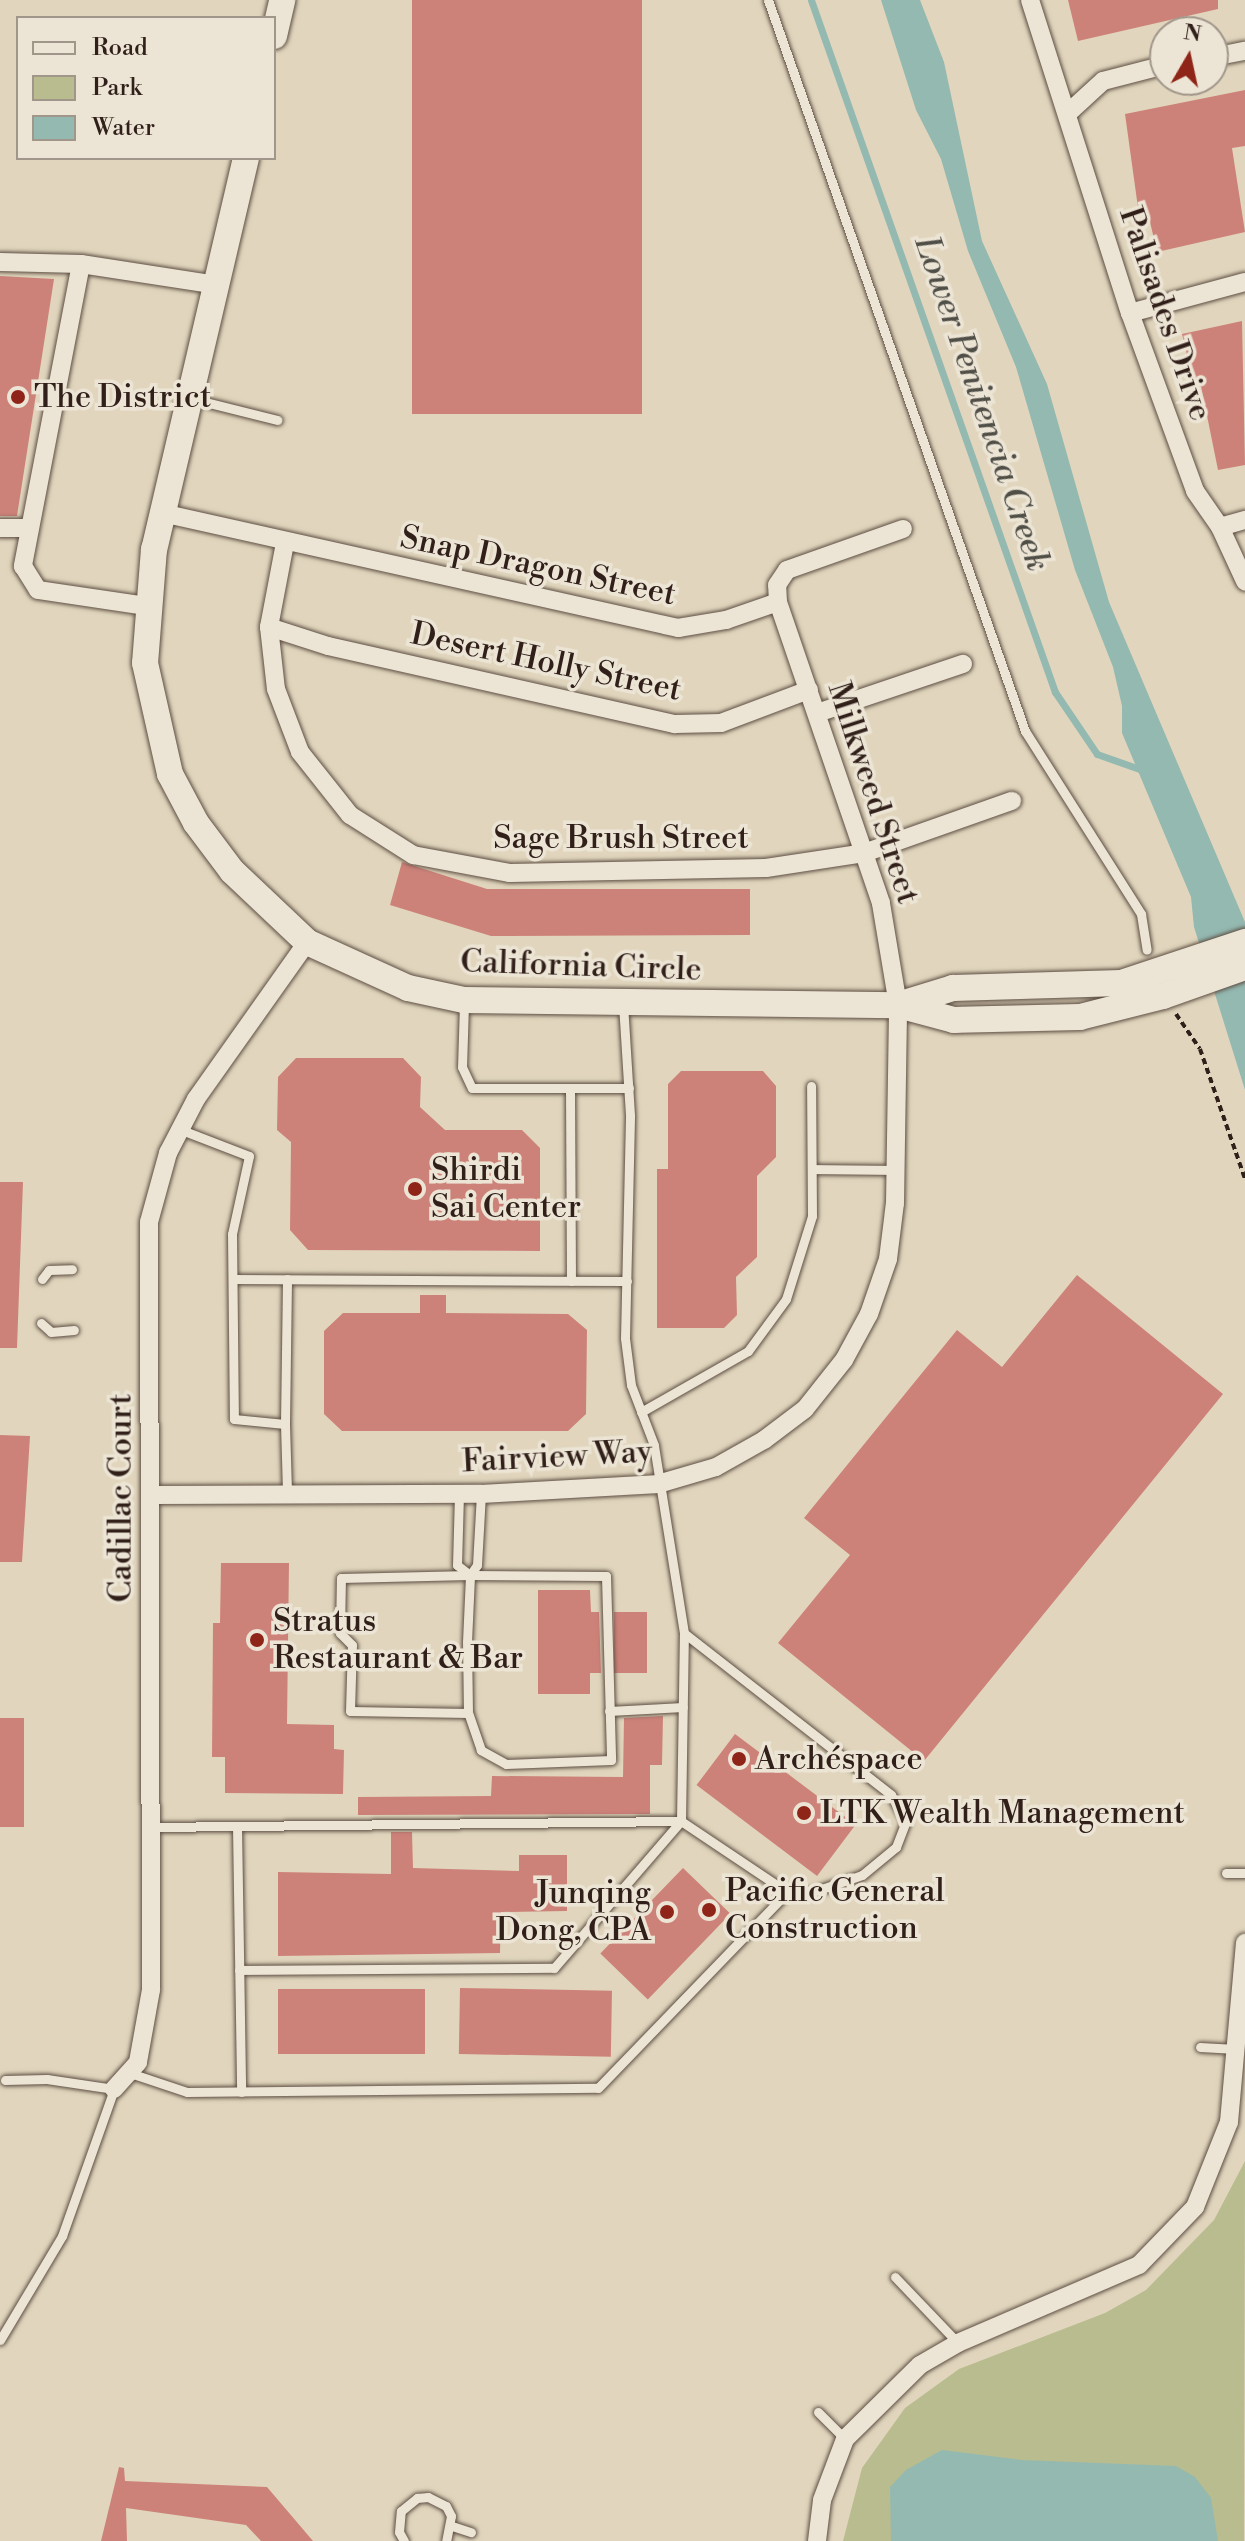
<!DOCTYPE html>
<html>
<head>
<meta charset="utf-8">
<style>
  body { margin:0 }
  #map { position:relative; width:1245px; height:2541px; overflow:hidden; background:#e1d6bd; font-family:"Libre Bodoni",serif }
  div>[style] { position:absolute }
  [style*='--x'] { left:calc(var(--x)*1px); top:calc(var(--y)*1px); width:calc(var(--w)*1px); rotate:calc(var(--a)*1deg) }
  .green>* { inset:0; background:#b8bc8e }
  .water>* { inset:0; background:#94b9b1 }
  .stream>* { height:7px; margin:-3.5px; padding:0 3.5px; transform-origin:3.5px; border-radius:3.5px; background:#94b9b1 }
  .building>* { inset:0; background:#cd8279; transform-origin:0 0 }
  .path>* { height:4px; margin-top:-2px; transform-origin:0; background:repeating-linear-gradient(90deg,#31201a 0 6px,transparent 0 10px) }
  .roads { filter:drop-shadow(0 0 2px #5d4e43) drop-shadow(0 0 2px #5d4e43) }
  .lane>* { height:9px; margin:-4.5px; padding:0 4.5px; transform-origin:4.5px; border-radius:4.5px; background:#ece4d4 }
  .street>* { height:18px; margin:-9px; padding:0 9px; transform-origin:9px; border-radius:9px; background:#ece4d4 }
  .secondary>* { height:26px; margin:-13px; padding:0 13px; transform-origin:13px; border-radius:13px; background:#ece4d4 }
  .dots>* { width:22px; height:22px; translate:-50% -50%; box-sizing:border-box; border:4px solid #ece4d4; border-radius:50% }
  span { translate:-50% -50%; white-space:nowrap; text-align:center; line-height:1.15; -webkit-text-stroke:7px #ece4d4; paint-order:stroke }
  .street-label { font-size:32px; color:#31201a }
  .poi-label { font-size:32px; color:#31201a }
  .left { translate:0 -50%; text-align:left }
  .right { translate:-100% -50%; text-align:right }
  .water-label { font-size:34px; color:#4f4e47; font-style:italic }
  .legend { position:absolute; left:16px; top:16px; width:260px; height:144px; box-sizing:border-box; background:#ece4d4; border:2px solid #a1968a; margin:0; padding:10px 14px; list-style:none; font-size:24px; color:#31201a }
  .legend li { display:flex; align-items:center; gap:16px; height:40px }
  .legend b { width:40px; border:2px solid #a1968a }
  .north { position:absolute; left:1149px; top:16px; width:80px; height:80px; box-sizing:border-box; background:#ece4d4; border:2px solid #a1968a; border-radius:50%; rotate:9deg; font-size:22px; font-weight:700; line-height:32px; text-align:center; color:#31201a }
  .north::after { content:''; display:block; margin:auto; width:28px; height:36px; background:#8f2418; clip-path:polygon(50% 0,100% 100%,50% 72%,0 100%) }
</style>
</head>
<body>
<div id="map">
  <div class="green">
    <div style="clip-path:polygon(1245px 2161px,1244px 2541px,843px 2541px,862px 2468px,905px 2408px,959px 2369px,1105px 2313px,1146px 2290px,1214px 2220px)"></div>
  </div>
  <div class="water">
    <div style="clip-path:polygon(881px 0,920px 0,944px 62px,982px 241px,1047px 384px,1109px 602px,1245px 922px,1245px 1090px,1194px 927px,1191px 897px,1122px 733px,1122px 706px,1113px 667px,1075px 570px,1016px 367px,968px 251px,941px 159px,916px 110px)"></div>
    <div style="clip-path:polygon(942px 2450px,1021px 2460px,1176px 2466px,1195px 2477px,1211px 2498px,1218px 2541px,891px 2541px,890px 2487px,906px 2470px)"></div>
  </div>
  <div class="stream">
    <div style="--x:811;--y:0;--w:734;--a:70.58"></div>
    <div style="--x:1055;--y:692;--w:75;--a:55.9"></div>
    <div style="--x:1097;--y:754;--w:51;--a:19.5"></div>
  </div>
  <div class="building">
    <div style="left:412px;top:0;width:230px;height:414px"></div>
    <div style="clip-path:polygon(1068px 0,1218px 0,1218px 9px,1078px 41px)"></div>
    <div style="clip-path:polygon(1245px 90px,1245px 146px,1232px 148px,1245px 232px,1157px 252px,1148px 213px,1139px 215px,1125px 114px)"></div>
    <div style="clip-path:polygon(0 276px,54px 279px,17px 516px,0 516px)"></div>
    <div style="clip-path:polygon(1242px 321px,1245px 465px,1218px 470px,1201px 386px,1195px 388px,1182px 334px)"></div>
    <div style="clip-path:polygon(402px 862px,487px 889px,750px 889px,750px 935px,491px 936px,390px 905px)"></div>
    <div style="clip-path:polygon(296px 1058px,403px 1058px,421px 1077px,420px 1107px,445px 1130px,522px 1130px,540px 1148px,540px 1251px,308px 1250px,290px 1230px,291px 1142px,277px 1130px,278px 1077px)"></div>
    <div style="clip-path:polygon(681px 1071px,763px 1071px,776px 1086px,776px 1157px,757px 1176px,757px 1257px,736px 1277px,737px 1315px,724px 1328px,657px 1328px,657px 1169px,668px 1169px,668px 1084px)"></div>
    <div style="clip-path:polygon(0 1182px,23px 1182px,17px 1348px,0 1348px)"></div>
    <div style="clip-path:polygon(1077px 1275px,1223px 1394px,924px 1761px,778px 1643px,850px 1555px,804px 1518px,957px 1330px,1002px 1367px)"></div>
    <div style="clip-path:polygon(420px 1295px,446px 1295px,446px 1313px,568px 1314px,587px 1330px,586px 1414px,568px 1431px,342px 1431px,324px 1414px,324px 1331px,343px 1313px,420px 1313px)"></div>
    <div style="clip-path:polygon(0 1435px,30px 1436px,22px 1562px,0 1562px)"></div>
    <div style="clip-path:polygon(221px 1563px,289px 1563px,287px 1724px,334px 1725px,334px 1749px,344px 1750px,343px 1794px,225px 1793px,225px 1757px,212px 1757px,213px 1623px,220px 1623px)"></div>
    <div style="clip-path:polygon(538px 1590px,590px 1590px,591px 1612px,599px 1612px,601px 1673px,590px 1673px,590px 1694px,538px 1694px)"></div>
    <div style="left:614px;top:1612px;width:33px;height:61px"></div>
    <div style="clip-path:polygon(663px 1716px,662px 1765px,650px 1765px,650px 1814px,358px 1815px,358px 1797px,491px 1796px,492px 1776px,623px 1777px,624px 1718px)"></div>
    <div style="left:0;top:1718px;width:24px;height:109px"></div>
    <div style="left:735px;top:1734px;width:151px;height:64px;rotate:37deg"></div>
    <div style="clip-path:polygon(391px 1832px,412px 1832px,413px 1868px,519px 1871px,519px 1855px,567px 1855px,567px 1911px,501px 1912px,500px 1953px,278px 1956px,278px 1872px,391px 1874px)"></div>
    <div style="left:683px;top:1868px;width:66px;height:119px;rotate:44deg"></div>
    <div style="left:460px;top:1988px;width:152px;height:66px;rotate:1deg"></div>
    <div style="left:278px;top:1989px;width:147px;height:65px"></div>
    <div style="clip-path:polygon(119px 2467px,124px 2468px,125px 2481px,267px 2487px,313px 2541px,261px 2541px,246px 2525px,126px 2508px,127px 2541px,101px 2541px)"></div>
  </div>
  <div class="path">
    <div style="--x:1176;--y:1014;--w:42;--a:55.6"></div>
    <div style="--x:1200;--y:1049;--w:138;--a:70.9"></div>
  </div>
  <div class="roads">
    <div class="lane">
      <div style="--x:768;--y:0;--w:775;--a:70.63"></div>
      <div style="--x:1025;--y:731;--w:217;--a:57.6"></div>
      <div style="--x:1141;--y:914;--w:36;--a:81"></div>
      <div style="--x:193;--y:399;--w:87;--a:14"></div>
      <div style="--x:464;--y:1004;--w:63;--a:91.8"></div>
      <div style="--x:462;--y:1067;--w:23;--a:65"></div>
      <div style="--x:472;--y:1088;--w:157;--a:0"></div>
      <div style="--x:570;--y:1088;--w:193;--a:89.7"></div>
      <div style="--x:179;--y:1129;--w:75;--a:21.1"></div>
      <div style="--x:249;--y:1156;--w:80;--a:102.3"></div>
      <div style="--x:232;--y:1234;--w:185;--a:89.4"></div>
      <div style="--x:234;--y:1419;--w:51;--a:5.6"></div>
      <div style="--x:285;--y:1424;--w:69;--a:88.3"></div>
      <div style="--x:812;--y:1169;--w:82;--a:0.7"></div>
      <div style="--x:42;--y:1279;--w:11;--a:-52"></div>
      <div style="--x:49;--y:1270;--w:23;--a:-2"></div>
      <div style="--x:233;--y:1279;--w:394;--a:0.3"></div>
      <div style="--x:41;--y:1323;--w:13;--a:42"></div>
      <div style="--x:51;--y:1332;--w:23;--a:-5"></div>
      <div style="--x:641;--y:1412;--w:123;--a:-29.7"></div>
      <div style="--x:748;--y:1351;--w:64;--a:-53.8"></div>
      <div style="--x:786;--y:1299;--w:87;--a:-72.6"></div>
      <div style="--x:812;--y:1216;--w:130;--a:-90.4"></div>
      <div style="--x:285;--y:1424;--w:145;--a:-89.2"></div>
      <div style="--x:459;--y:1494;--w:71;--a:91.6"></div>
      <div style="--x:457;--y:1565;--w:16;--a:38"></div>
      <div style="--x:684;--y:1633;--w:263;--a:38"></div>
      <div style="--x:891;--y:1795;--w:30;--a:60"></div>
      <div style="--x:906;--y:1821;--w:28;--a:111"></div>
      <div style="--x:896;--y:1847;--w:44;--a:140.5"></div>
      <div style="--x:862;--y:1875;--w:55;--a:160.9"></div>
      <div style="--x:810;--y:1893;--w:23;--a:-178"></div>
      <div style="--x:609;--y:1711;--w:74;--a:-3.1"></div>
      <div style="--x:468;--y:1713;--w:118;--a:-179"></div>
      <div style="--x:350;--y:1711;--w:66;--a:-88.3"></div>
      <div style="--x:352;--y:1645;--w:17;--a:-135"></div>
      <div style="--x:340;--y:1633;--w:55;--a:-89"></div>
      <div style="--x:341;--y:1578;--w:129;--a:-1.3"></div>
      <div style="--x:470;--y:1575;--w:136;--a:0.4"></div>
      <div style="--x:606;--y:1576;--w:184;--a:88.4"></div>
      <div style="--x:611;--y:1760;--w:105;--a:177.8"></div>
      <div style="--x:506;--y:1764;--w:29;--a:-151"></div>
      <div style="--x:481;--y:1750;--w:39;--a:-109"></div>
      <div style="--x:468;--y:1713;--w:71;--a:-90.8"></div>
      <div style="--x:467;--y:1642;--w:67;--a:-87.4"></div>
      <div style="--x:470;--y:1575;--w:12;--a:-55"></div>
      <div style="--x:477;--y:1565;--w:71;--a:-86.8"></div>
      <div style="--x:237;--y:1826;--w:266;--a:89.1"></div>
      <div style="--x:1226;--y:1873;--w:19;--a:0"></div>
      <div style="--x:239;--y:1970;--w:315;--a:-0.4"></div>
      <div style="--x:554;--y:1968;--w:194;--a:-49.2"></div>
      <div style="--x:681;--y:1821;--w:188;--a:-89.1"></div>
      <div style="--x:684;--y:1633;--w:190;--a:-99.1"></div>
      <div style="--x:654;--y:1445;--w:64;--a:-111"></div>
      <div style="--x:631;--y:1385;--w:47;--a:-97.3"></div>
      <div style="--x:625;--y:1338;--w:223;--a:-88.7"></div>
      <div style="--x:630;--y:1115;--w:110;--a:-93.6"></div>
      <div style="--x:1200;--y:2047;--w:36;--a:3"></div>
      <div style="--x:130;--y:2073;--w:60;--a:18.4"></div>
      <div style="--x:187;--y:2092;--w:411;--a:-0.6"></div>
      <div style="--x:598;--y:2088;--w:272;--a:-46"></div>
      <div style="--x:787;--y:1892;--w:128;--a:-146.2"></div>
      <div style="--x:681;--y:1821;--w:531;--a:179.35"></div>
      <div style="--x:895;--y:2277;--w:91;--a:46.3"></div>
      <div style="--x:0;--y:2340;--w:121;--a:-59.2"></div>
      <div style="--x:62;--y:2236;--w:156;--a:-70.5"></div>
      <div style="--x:114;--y:2089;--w:68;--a:-171.5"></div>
      <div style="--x:47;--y:2079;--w:42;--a:178.6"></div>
      <div style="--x:818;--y:2412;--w:38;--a:45"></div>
      <div style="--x:452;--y:2526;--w:20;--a:18"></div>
      <div style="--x:404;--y:2541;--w:10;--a:-119"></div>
      <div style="--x:399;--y:2532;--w:21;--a:-85"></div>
      <div style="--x:401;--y:2511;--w:21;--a:-39"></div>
      <div style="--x:417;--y:2498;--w:11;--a:-5"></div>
      <div style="--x:428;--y:2497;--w:20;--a:27"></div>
      <div style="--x:446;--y:2506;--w:11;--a:63"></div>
      <div style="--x:451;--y:2516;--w:25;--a:101"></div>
    </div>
    <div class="street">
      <div style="--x:1030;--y:0;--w:329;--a:72.3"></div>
      <div style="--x:1130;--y:313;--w:189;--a:69.9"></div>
      <div style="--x:1195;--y:491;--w:44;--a:55.2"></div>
      <div style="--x:1220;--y:527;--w:60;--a:65.2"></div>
      <div style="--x:1213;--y:57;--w:33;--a:-11"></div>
      <div style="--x:1067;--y:114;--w:49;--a:-42.5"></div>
      <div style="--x:1103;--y:81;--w:64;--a:-14.5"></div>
      <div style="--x:0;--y:262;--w:81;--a:1.4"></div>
      <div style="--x:81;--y:264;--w:137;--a:8.8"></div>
      <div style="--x:81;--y:264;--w:308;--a:100.9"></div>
      <div style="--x:23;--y:566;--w:28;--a:58"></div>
      <div style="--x:38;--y:590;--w:109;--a:8.4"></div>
      <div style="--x:1130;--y:313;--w:119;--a:-15.1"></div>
      <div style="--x:162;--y:513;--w:529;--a:12.56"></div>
      <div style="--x:678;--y:628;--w:49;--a:-9.5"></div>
      <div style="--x:726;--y:620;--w:55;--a:-19.1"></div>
      <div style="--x:1220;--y:527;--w:26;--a:-16"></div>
      <div style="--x:0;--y:528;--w:30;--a:0"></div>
      <div style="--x:285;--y:543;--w:86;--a:100.8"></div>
      <div style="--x:269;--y:627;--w:62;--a:83.6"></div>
      <div style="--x:276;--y:689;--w:67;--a:69.1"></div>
      <div style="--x:300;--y:752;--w:80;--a:51.6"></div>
      <div style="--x:350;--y:815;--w:75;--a:32.4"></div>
      <div style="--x:413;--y:855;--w:99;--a:10.5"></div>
      <div style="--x:510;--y:873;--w:256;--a:-1.1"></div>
      <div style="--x:766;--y:868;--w:99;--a:-8.7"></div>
      <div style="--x:864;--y:853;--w:157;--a:-19.4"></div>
      <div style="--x:269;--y:627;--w:62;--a:17.9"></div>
      <div style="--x:328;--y:646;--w:356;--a:12.7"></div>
      <div style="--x:675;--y:724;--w:46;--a:-1.2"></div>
      <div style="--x:721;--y:723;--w:94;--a:-20.6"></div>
      <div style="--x:817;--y:713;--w:154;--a:-18.6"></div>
      <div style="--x:153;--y:1495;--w:328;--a:-0.2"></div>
      <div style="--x:481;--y:1494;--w:177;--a:-3.2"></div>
      <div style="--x:658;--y:1484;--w:60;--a:-16.3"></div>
      <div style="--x:716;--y:1467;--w:55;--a:-29.4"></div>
      <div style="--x:764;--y:1440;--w:51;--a:-37.1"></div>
      <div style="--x:805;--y:1409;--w:63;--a:-51.5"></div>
      <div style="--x:844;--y:1360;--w:52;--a:-61.5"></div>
      <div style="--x:869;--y:1314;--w:58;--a:-70.9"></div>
      <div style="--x:888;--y:1259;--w:56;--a:-82.9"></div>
      <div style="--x:895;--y:1203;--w:198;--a:-89.1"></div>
      <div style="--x:898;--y:1005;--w:103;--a:-99.5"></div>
      <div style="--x:881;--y:903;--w:318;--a:-108.9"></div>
      <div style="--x:778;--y:602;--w:17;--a:-93"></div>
      <div style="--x:777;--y:585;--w:18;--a:-56"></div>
      <div style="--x:787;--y:570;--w:123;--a:-19.5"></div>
      <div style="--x:114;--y:2089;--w:36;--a:-48"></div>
      <div style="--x:138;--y:2062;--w:73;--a:-79.8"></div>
      <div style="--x:151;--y:1990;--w:768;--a:-90.15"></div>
      <div style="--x:149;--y:1222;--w:72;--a:-74.6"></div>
      <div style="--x:168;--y:1153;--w:61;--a:-62.6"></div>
      <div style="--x:196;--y:1099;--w:192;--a:-54.7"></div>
      <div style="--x:817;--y:2541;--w:41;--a:-83"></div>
      <div style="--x:822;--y:2500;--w:65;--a:-69.3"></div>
      <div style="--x:845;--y:2439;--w:105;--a:-44.6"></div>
      <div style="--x:920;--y:2365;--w:44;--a:-30.1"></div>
      <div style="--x:958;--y:2343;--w:197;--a:-23.3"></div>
      <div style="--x:1139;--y:2265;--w:81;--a:-46"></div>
      <div style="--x:1195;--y:2207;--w:92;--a:-68.2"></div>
      <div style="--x:1229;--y:2122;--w:180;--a:-84.9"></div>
    </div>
    <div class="secondary">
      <div style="--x:274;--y:36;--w:37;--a:-77"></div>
      <div style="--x:246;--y:158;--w:402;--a:103.2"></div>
      <div style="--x:154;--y:549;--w:114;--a:94.5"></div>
      <div style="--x:145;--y:663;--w:114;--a:77.3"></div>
      <div style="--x:170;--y:774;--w:55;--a:62"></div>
      <div style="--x:196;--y:823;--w:60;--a:53.1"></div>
      <div style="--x:232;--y:871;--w:103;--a:43.4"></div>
      <div style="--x:307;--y:942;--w:111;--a:24.5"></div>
      <div style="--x:408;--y:988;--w:57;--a:12.1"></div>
      <div style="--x:464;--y:1000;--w:434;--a:0.7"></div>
      <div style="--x:898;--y:1005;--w:58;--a:15"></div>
      <div style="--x:954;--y:1020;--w:126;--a:-1.4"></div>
      <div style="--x:1080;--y:1017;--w:86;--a:-14.2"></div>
      <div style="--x:1163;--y:996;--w:87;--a:-19.5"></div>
      <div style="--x:898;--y:1005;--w:58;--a:-17.2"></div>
      <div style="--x:953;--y:988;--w:168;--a:-1.7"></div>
      <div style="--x:1121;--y:983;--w:131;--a:-18.3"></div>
    </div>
  </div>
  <div class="dots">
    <div style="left:18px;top:397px;background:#8f2418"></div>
    <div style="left:415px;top:1189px;background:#8f2418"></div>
    <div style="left:257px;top:1640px;background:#8f2418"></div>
    <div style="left:739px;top:1759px;background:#8f2418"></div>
    <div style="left:804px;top:1813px;background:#8f2418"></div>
    <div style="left:709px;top:1910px;background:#8f2418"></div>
    <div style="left:667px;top:1912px;background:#8f2418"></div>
  </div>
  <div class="street-label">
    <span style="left:1165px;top:314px;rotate:71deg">Palisades Drive</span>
    <span style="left:538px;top:566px;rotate:12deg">Snap Dragon Street</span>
    <span style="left:546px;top:662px;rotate:12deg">Desert Holly Street</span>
    <span style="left:873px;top:793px;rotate:72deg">Milkweed Street</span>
    <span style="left:621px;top:838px">Sage Brush Street</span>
    <span style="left:581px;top:966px;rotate:2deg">California Circle</span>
    <span style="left:557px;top:1457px;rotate:-3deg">Fairview Way</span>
    <span style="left:121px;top:1498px;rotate:-90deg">Cadillac Court</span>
  </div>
  <div class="poi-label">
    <span class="left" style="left:34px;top:397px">The District</span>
    <span class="left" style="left:431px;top:1189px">Shirdi<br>Sai Center</span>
    <span class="left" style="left:273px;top:1640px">Stratus<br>Restaurant &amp; Bar</span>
    <span class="left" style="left:755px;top:1759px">Archéspace</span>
    <span class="left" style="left:820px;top:1813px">LTK Wealth Management</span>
    <span class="left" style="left:725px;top:1910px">Pacific General<br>Construction</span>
    <span class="right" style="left:651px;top:1912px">Junqing<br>Dong, CPA</span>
  </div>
  <div class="water-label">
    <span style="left:981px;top:404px;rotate:71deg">Lower Penitencia Creek</span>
  </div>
  <ul class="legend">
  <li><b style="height:10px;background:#ece4d4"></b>Road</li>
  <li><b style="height:22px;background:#b8bc8e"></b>Park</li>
  <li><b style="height:22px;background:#94b9b1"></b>Water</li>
  </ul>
  <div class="north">N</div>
</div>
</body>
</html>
